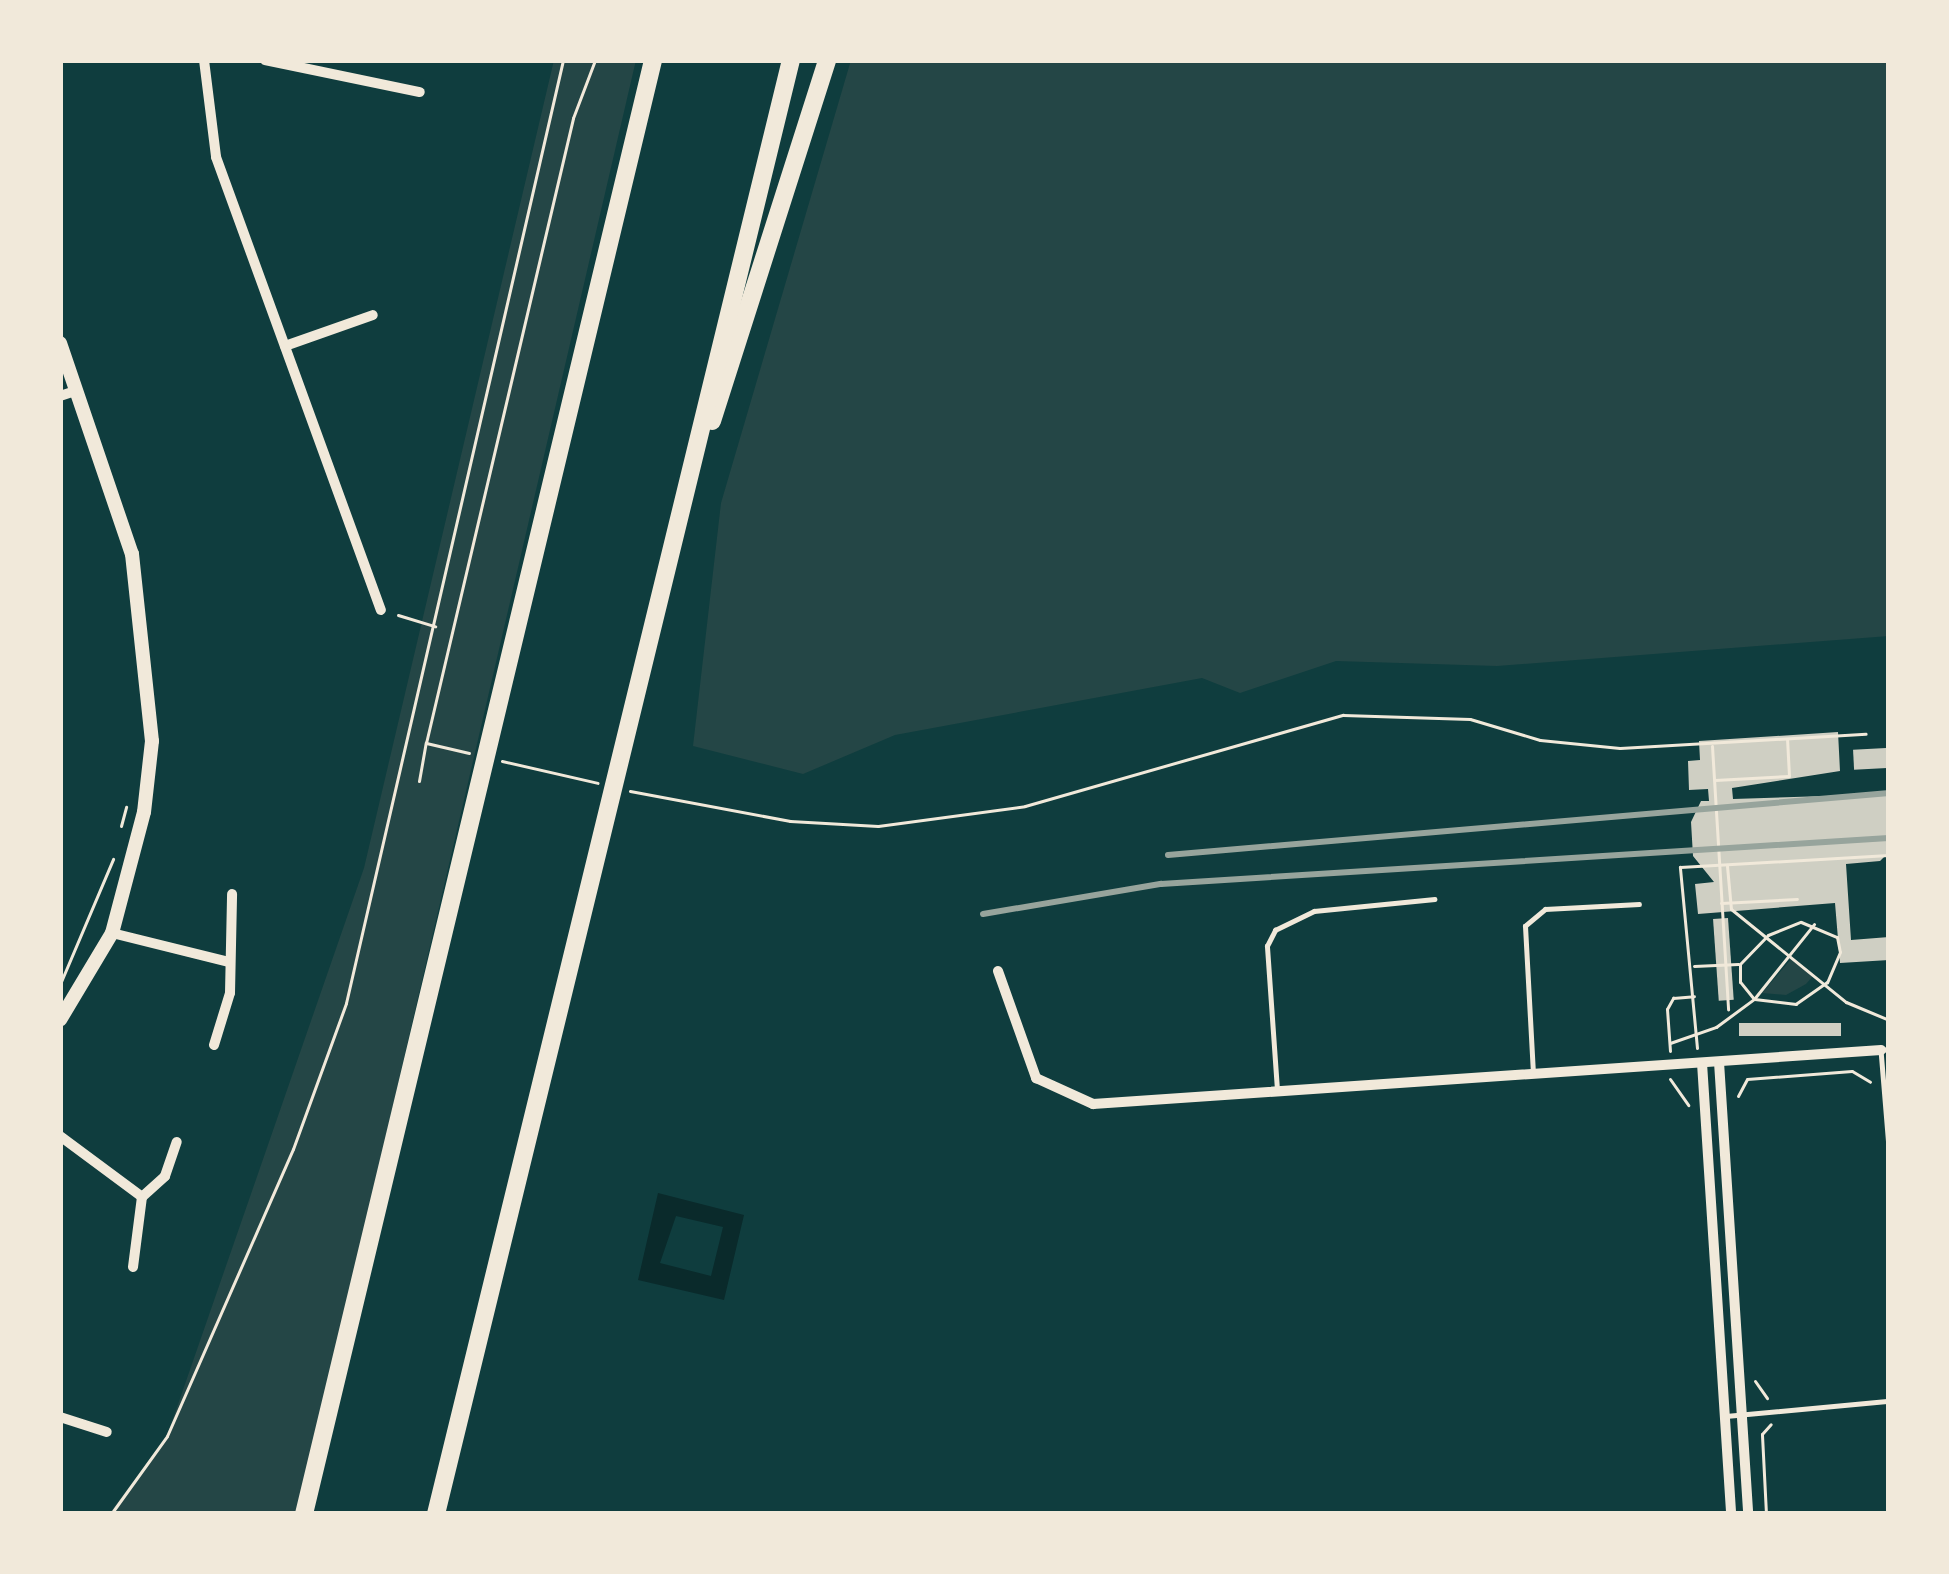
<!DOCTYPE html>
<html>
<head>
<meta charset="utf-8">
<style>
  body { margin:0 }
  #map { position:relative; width:1949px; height:1574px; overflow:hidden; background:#0f3d3e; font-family:"Roboto Serif",serif }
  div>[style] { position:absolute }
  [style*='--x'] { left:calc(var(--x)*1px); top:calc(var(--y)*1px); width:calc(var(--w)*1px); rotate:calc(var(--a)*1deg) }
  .green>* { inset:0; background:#244646 }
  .water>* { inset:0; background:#0a2a2b }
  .building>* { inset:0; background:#cfcfc3; transform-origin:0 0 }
  .path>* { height:3px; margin:-1.5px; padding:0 1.5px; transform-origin:1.5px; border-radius:1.5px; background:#f1e9da }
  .service>* { height:4.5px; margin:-2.25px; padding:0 2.25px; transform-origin:2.25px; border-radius:2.25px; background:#f1e9da }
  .minor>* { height:10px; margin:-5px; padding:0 5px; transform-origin:5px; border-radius:5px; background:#f1e9da }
  .tertiary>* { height:14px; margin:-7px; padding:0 7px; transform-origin:7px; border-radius:7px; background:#f1e9da }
  .motorway>* { height:18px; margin:-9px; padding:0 9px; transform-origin:9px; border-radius:9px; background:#f1e9da }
  .rail>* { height:6px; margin:-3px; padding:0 3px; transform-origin:3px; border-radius:3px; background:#97a49c }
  span { translate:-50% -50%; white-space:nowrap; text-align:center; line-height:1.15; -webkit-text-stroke:9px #f1e9da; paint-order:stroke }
  .frame { position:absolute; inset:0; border:63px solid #f1e9da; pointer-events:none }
</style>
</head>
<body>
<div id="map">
  <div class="green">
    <div style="clip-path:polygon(554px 60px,636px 60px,298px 1514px,109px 1514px,167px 1436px,364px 868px)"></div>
    <div style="clip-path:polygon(851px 60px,1889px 60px,1889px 636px,1497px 666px,1336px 661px,1240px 693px,1202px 678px,895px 735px,803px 774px,693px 746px,721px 503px)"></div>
    <div style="clip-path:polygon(1792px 958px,1813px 976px,1806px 984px,1786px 995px,1762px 993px)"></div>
  </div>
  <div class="water">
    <div style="clip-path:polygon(evenodd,658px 1193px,744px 1215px,724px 1300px,638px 1280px,658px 1193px,676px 1216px,723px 1227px,711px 1276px,660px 1263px,676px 1216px)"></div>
  </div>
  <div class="building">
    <div style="clip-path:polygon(1838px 732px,1840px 771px,1732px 788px,1733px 799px,1889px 794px,1889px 852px,1880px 861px,1846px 864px,1851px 940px,1889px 937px,1889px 960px,1840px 963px,1835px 903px,1698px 914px,1695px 884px,1714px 882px,1693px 856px,1691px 822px,1701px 801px,1709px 801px,1708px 789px,1689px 790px,1688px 761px,1700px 760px,1699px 741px)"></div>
    <div style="left:1886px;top:748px;width:20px;height:33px;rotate:87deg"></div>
    <div style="left:1728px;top:918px;width:82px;height:15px;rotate:86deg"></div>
    <div style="left:1841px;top:1023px;width:13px;height:102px;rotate:90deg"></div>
  </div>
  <div class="path">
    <div style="--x:398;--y:615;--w:39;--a:17"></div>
    <div style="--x:1712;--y:746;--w:264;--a:86.5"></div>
    <div style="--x:469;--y:753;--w:44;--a:-166.9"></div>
    <div style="--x:426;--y:743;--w:642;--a:-76.76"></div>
    <div style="--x:573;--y:118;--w:62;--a:-69.2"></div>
    <div style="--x:502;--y:761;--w:98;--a:12.9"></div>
    <div style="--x:1715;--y:780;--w:74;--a:-3.1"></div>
    <div style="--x:1789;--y:776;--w:37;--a:-93"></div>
    <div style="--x:419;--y:781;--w:39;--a:-80"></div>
    <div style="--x:630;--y:791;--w:163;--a:10.6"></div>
    <div style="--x:790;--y:821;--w:88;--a:3.3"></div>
    <div style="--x:878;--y:826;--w:148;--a:-7.7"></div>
    <div style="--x:1025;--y:806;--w:331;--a:-16"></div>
    <div style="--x:1343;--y:715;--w:127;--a:1.8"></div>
    <div style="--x:1470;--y:719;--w:73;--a:16.7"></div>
    <div style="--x:1540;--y:740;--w:80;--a:5.7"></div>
    <div style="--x:1620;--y:748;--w:246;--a:-3.3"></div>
    <div style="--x:121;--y:826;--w:20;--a:-75"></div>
    <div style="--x:1727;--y:866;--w:43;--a:84.7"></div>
    <div style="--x:1731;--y:909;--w:148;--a:39"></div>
    <div style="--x:1846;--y:1002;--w:47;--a:22.7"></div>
    <div style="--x:1721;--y:903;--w:76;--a:-3"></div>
    <div style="--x:1801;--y:922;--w:39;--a:23"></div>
    <div style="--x:1837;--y:937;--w:15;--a:79"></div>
    <div style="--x:1840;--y:952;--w:33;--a:113"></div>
    <div style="--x:1827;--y:982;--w:38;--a:145"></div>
    <div style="--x:1796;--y:1004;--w:42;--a:-173.2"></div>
    <div style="--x:1754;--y:999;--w:22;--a:-129"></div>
    <div style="--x:1740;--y:982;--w:18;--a:-90"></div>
    <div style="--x:1740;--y:964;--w:40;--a:-46"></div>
    <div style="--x:1768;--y:935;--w:35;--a:-22"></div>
    <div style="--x:1694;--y:966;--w:44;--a:-2.6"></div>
    <div style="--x:60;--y:984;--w:136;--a:-67"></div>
    <div style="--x:1670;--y:1043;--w:49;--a:-19.2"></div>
    <div style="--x:1716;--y:1027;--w:47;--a:-36.4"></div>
    <div style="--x:1754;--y:999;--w:96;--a:-51.3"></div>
    <div style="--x:1697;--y:1048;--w:182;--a:-95.4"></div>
    <div style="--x:1680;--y:867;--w:209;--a:-3.3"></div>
    <div style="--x:1670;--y:1051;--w:42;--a:-94.1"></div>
    <div style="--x:1667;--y:1009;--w:13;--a:-61"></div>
    <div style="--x:1673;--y:998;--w:21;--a:-5"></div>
    <div style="--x:1670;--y:1079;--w:32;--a:55"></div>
    <div style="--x:1738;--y:1096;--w:19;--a:-62"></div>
    <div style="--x:1747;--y:1079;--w:105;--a:-4.4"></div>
    <div style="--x:1852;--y:1071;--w:21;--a:31"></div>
    <div style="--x:1755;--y:1381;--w:21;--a:55"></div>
    <div style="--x:111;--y:1514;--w:96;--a:-54.3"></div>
    <div style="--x:167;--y:1436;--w:313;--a:-66.3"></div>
    <div style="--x:293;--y:1149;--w:155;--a:-70"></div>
    <div style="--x:346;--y:1003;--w:968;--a:-77.04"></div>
    <div style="--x:1766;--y:1514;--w:80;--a:-92.9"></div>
    <div style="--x:1762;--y:1434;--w:13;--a:-48"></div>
  </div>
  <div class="service">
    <div style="--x:1889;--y:910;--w:51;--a:90"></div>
    <div style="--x:1889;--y:1050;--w:8;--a:180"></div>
    <div style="--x:1881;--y:1050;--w:97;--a:85.3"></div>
    <div style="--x:1533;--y:1074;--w:148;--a:-93.1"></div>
    <div style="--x:1525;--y:926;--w:26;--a:-40"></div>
    <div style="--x:1545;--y:909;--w:94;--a:-3"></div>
    <div style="--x:1277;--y:1090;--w:144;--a:-94"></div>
    <div style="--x:1267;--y:946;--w:18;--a:-63"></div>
    <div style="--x:1275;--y:930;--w:43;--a:-26"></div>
    <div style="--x:1314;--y:911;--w:121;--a:-5.7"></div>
    <div style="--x:1726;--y:1416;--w:164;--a:-5.3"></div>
  </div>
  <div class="minor">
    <div style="--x:204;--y:60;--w:98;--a:82.9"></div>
    <div style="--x:216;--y:157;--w:482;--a:70"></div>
    <div style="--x:265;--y:60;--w:158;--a:11.7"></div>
    <div style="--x:285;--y:346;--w:93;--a:-19.4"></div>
    <div style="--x:60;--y:396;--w:16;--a:-18"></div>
    <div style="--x:112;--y:933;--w:121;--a:13.9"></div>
    <div style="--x:998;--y:971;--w:114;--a:70.4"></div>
    <div style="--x:1036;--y:1078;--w:63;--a:24.5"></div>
    <div style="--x:1093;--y:1104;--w:790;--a:-3.92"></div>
    <div style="--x:214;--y:1045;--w:54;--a:-72.9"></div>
    <div style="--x:230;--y:993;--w:99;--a:-88.8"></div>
    <div style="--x:1719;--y:1062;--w:453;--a:86.3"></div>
    <div style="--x:1702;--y:1063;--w:452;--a:86.3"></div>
    <div style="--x:60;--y:1136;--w:102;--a:36.6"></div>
    <div style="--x:133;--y:1267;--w:71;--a:-82.7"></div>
    <div style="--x:142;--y:1197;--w:31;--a:-42"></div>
    <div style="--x:165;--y:1176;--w:36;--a:-71"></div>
    <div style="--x:60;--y:1417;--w:49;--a:17.7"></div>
  </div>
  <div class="tertiary">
    <div style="--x:60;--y:343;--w:223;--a:71.2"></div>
    <div style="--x:132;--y:554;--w:188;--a:83.9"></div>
    <div style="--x:152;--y:741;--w:71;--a:96.4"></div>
    <div style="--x:144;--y:812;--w:125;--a:104.8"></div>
    <div style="--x:112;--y:933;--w:101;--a:120.9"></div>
  </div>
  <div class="motorway">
    <div style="--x:712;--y:421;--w:379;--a:-72.3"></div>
    <div style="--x:304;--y:1514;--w:1495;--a:-76.5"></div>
    <div style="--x:436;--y:1514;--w:1497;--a:-76.28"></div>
  </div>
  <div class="rail">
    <div style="--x:1168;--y:855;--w:724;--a:-4.91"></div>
    <div style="--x:983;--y:914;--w:181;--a:-9.6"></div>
    <div style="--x:1161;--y:884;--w:729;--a:-3.62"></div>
  </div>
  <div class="frame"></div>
</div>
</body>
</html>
